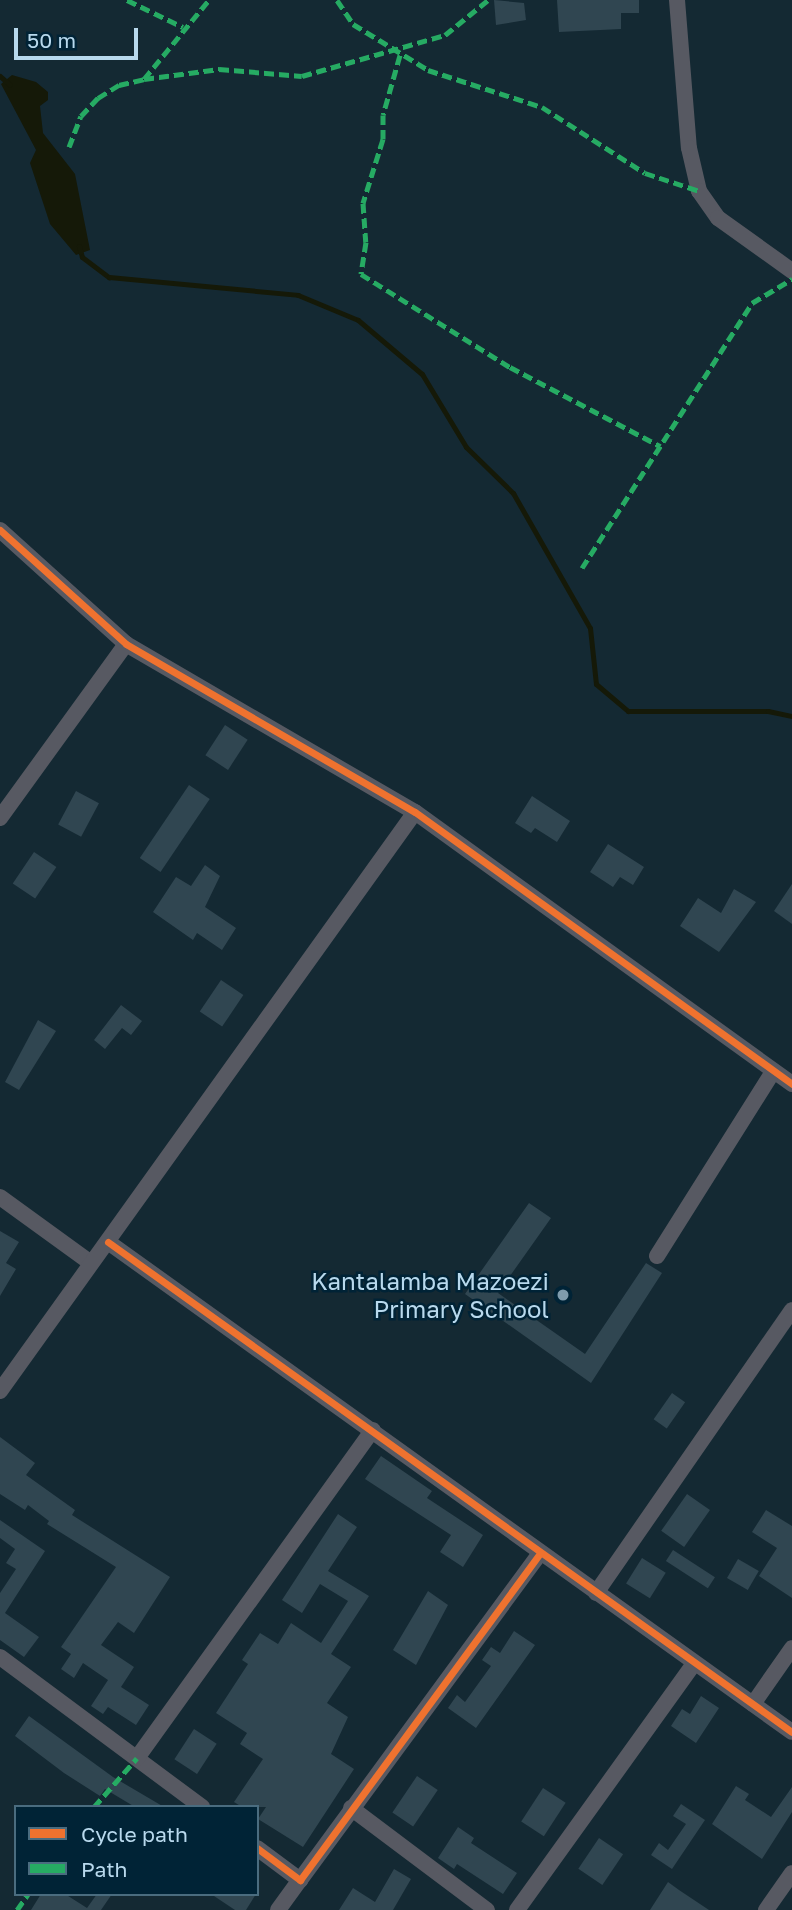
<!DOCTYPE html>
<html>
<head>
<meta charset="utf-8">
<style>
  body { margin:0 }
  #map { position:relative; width:792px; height:1910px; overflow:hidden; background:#142933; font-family:"Golos Text",sans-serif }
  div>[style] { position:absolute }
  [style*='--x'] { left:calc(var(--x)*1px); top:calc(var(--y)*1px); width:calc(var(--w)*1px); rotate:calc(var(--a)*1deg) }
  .water>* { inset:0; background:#151908 }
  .stream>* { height:5px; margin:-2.5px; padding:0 2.5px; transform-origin:2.5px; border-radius:2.5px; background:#151908 }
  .building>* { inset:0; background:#304651; transform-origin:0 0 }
  .minor>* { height:16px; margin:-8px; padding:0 8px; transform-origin:8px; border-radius:8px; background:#575962 }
  .quiet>* { height:5px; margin-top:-2.5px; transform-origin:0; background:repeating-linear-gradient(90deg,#26ab63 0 10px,transparent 0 15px) }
  .cycleway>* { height:7px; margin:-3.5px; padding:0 3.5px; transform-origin:3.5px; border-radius:3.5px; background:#ef722f }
  .dots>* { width:19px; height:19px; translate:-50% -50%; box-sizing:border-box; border:4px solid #002336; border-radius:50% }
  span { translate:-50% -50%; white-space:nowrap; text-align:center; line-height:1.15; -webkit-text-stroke:5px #002336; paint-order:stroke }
  .poi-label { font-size:24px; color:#b8d9ed }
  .right { translate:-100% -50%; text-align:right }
  .legend { position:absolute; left:14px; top:1805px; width:245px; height:91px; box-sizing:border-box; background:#002336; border:2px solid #4a6c7f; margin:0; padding:9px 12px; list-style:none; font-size:21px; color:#b8d9ed }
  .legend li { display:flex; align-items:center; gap:14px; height:35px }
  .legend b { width:35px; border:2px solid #4a6c7f }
  .scale { position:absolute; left:14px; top:28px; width:124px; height:32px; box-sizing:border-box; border:4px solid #b8d9ed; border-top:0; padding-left:9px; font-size:21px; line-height:24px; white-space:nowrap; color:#b8d9ed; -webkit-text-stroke:5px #002336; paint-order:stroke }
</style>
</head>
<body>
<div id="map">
  <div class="water">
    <div style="clip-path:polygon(12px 75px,36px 82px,48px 92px,48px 100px,40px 106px,43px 133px,75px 174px,90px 250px,76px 255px,50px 224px,30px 163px,36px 150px,1px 84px)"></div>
  </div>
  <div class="stream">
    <div style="--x:0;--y:76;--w:13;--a:42"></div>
    <div style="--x:79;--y:246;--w:11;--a:75"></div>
    <div style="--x:82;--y:257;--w:34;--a:37"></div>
    <div style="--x:109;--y:277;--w:190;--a:5.4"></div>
    <div style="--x:298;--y:295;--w:65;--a:22.6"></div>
    <div style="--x:358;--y:320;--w:84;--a:40.2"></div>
    <div style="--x:422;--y:374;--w:85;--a:58.9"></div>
    <div style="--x:466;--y:447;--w:66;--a:44.4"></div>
    <div style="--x:513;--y:493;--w:155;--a:60.3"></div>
    <div style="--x:590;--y:628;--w:56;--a:83.9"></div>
    <div style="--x:596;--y:684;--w:42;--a:40.2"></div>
    <div style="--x:628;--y:711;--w:140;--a:0"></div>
    <div style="--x:768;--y:711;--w:25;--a:12"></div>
  </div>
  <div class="building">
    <div style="clip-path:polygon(494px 0,524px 3px,526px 20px,496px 25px)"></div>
    <div style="clip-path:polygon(557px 0,639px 0,639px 13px,621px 13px,621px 29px,559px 32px)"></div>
    <div style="left:225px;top:725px;width:27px;height:36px;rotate:33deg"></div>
    <div style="left:189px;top:785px;width:25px;height:88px;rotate:34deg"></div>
    <div style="left:76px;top:791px;width:26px;height:38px;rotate:28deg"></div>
    <div style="clip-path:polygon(532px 796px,570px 821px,557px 842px,535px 828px,531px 833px,515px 823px)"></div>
    <div style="clip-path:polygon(608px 844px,644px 867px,633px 885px,620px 877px,613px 887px,590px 872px)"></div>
    <div style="left:34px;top:852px;width:27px;height:38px;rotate:34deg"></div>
    <div style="clip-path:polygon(205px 865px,220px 876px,205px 907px,236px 928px,222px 950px,197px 933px,193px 940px,153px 912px,176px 877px,191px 886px)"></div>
    <div style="clip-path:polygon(792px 884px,792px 924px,774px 911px)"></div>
    <div style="clip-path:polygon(734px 889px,756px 902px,719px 952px,680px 926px,698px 898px,721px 913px)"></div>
    <div style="left:221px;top:980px;width:27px;height:38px;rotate:34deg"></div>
    <div style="clip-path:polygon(121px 1005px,142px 1021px,131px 1035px,122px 1028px,105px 1049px,94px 1040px)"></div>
    <div style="clip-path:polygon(38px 1020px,56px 1031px,19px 1090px,5px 1082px)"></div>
    <div style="clip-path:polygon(529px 1203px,551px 1218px,498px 1293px,585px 1354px,646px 1263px,662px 1273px,591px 1383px,465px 1294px)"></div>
    <div style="clip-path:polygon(0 1231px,19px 1242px,6px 1263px,16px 1269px,0 1296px)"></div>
    <div style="left:672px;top:1393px;width:16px;height:32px;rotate:35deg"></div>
    <div style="clip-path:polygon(0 1437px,35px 1463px,26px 1475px,75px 1510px,72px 1515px,170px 1577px,134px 1633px,118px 1622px,101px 1645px,134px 1667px,121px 1687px,149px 1705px,136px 1725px,108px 1707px,103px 1714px,91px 1706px,108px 1680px,83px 1663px,74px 1678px,61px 1669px,71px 1654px,61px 1647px,116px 1567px,47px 1524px,49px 1521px,28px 1505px,25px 1510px,0 1494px)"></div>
    <div style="clip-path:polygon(381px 1456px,432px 1491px,427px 1498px,483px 1535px,463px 1567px,440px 1552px,451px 1535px,365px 1479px)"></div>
    <div style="left:687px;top:1494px;width:28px;height:45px;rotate:35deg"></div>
    <div style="clip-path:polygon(766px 1510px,792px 1526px,792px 1598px,759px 1576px,777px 1548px,752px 1532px)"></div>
    <div style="clip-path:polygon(338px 1514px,357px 1527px,328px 1571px,369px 1596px,331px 1654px,351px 1667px,327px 1703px,348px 1717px,331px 1754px,354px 1769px,303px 1847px,258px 1819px,266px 1807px,242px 1807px,234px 1802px,263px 1759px,240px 1744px,247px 1733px,216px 1713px,248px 1664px,242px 1660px,260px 1633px,278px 1644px,291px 1623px,321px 1643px,348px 1601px,320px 1584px,302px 1613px,282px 1600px)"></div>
    <div style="clip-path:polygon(0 1520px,45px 1551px,5px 1613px,39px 1637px,24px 1657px,0 1640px,0 1593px,16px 1569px,6px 1563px,15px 1549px,0 1538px)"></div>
    <div style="left:673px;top:1550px;width:50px;height:13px;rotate:33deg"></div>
    <div style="left:642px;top:1558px;width:28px;height:30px;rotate:32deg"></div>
    <div style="left:738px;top:1559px;width:24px;height:22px;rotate:30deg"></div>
    <div style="clip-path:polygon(428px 1591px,448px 1605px,416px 1665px,393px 1650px)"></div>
    <div style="clip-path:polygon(514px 1631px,535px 1645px,476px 1728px,448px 1708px,457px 1695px,465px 1702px,491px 1666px,482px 1660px,491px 1647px,500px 1653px)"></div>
    <div style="clip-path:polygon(701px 1696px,719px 1708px,696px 1743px,671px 1726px,682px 1709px,690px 1714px)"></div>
    <div style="clip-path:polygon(29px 1716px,113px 1777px,164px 1807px,135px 1807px,105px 1789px,100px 1796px,64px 1773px,15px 1736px)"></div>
    <div style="left:194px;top:1729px;width:27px;height:36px;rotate:33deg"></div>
    <div style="left:417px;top:1776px;width:25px;height:44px;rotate:34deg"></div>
    <div style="clip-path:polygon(736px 1786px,749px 1794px,745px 1800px,771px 1817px,792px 1787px,792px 1812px,762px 1859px,712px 1824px)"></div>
    <div style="left:543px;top:1788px;width:27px;height:40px;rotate:33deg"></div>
    <div style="clip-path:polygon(681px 1804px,705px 1820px,672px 1869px,651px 1855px,659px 1843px,668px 1850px,686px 1824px,673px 1816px)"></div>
    <div style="clip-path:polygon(458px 1827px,474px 1838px,471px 1843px,517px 1873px,503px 1894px,457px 1864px,454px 1869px,438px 1858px)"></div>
    <div style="left:599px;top:1838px;width:29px;height:37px;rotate:34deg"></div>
    <div style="clip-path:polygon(394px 1869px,411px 1879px,393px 1910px,339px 1910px,353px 1888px,375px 1902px)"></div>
    <div style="clip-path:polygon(668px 1882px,679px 1890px,709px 1910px,650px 1910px)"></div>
    <div style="clip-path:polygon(41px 1894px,65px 1894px,87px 1908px,97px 1894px,112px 1894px,101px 1910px,31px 1910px)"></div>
    <div style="clip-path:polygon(211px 1894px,256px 1894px,246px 1910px,235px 1910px)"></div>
  </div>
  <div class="minor">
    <div style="--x:677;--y:0;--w:148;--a:85.4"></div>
    <div style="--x:689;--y:148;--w:44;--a:76.9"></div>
    <div style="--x:699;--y:191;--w:33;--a:55"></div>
    <div style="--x:718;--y:218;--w:91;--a:35.6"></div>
    <div style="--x:0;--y:530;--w:170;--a:42.1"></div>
    <div style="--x:126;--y:644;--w:334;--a:30.2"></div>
    <div style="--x:415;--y:812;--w:465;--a:35.8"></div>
    <div style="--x:0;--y:818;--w:215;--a:-54.1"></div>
    <div style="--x:0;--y:1197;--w:112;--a:36"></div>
    <div style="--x:108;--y:1242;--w:841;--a:35.62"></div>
    <div style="--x:657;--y:1256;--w:218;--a:-57.8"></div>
    <div style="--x:0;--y:1391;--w:712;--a:-54.37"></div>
    <div style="--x:596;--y:1593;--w:344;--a:-55.3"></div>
    <div style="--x:0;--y:1657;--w:252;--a:36.6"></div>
    <div style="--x:753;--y:1704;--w:68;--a:-55.1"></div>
    <div style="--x:137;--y:1758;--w:404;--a:-54.3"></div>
    <div style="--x:351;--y:1808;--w:170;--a:36.9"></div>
    <div style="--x:257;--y:1848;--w:54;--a:36.7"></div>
    <div style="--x:300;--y:1880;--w:406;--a:-53.7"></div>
    <div style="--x:278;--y:1910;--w:37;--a:-54"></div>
    <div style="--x:517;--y:1910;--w:303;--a:-54.3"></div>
    <div style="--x:766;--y:1910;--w:45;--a:-54.9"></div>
  </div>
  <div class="quiet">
    <div style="--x:127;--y:0;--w:62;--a:25.7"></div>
    <div style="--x:337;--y:0;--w:29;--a:56"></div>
    <div style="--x:353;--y:24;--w:88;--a:31.5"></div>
    <div style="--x:428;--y:70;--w:120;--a:18"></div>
    <div style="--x:542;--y:107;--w:122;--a:32.7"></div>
    <div style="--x:645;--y:173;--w:57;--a:18.4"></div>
    <div style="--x:400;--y:55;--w:62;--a:105.8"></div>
    <div style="--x:383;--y:115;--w:24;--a:90"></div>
    <div style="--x:383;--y:139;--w:67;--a:107.4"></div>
    <div style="--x:363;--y:203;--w:39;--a:86"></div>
    <div style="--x:366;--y:242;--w:32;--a:99"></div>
    <div style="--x:361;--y:274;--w:176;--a:32"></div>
    <div style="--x:510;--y:367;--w:170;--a:27.8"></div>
    <div style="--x:144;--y:79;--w:76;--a:-7.6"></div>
    <div style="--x:219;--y:69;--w:83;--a:4.8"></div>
    <div style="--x:302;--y:76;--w:149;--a:-16"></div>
    <div style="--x:445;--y:35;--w:55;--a:-39.1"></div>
    <div style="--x:69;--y:147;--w:33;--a:-69"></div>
    <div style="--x:81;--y:116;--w:25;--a:-47"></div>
    <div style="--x:98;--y:98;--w:25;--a:-32"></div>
    <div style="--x:119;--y:85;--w:26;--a:-13"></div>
    <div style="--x:144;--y:79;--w:102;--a:-50.6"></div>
    <div style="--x:582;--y:568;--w:315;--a:-57.3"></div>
    <div style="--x:752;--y:303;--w:47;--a:-31"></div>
    <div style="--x:94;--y:1807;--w:65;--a:-48.7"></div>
    <div style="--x:17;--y:1910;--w:19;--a:-55"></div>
  </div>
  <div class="cycleway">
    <div style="--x:0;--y:530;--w:170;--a:42.1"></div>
    <div style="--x:126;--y:644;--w:334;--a:30.2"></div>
    <div style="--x:415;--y:812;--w:465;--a:35.8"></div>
    <div style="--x:108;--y:1242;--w:841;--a:35.62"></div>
    <div style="--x:257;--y:1848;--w:54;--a:36.7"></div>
    <div style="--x:300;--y:1880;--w:406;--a:-53.7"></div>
  </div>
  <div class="dots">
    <div style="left:563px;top:1295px;background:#7f9bac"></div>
  </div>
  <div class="poi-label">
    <span class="right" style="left:549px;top:1295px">Kantalamba Mazoezi<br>Primary School</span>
  </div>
  <ul class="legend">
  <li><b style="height:9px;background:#ef722f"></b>Cycle path</li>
  <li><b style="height:9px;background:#26ab63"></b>Path</li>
  </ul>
  <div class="scale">50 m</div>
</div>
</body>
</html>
